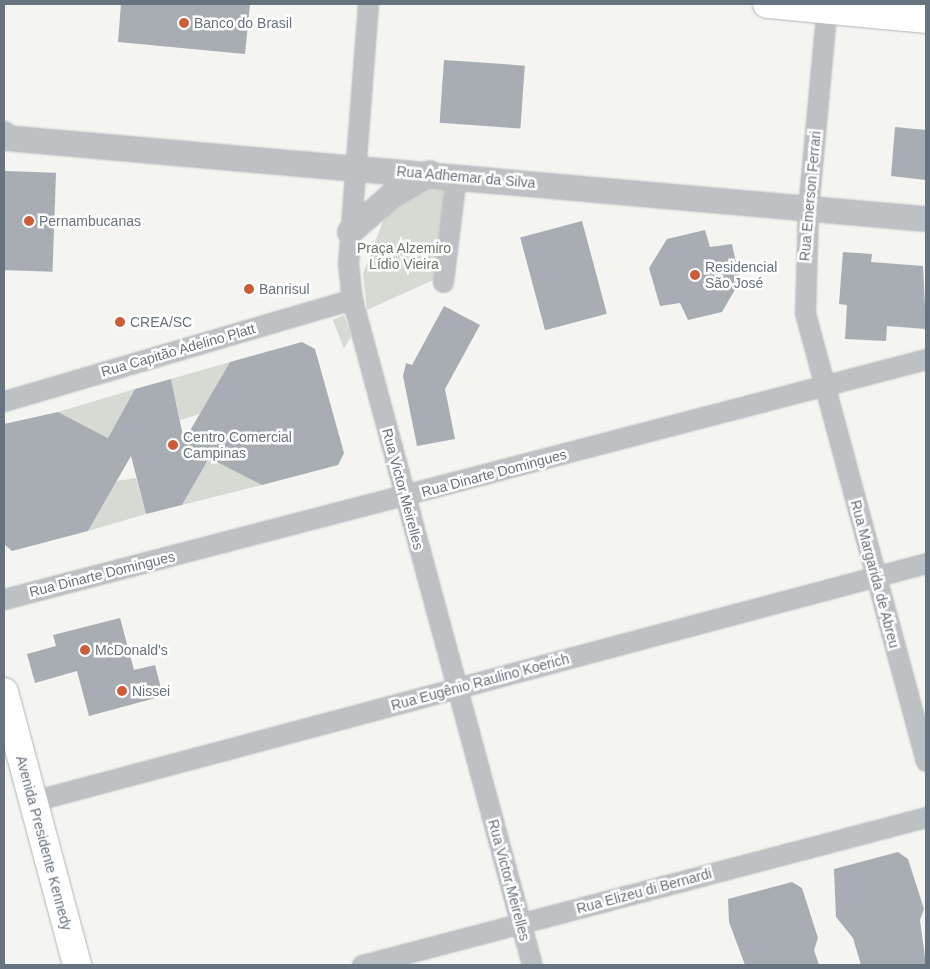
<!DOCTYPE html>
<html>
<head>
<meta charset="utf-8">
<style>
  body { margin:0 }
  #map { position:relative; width:930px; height:969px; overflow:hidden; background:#f4f4f1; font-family:Arial,sans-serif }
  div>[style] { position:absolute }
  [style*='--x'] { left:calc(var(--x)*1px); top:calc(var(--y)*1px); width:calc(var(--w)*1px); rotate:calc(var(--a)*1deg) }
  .green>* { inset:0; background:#d5dad2 }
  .building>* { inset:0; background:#a7adb2; transform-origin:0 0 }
  .roads { filter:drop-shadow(0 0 1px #b1b5b8) drop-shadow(0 0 1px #b1b5b8) }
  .minor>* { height:19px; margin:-9.5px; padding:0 9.5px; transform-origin:9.5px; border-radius:9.5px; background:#bec1c4 }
  .tertiary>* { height:24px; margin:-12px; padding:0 12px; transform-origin:12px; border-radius:12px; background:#bec1c4 }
  .primary>* { height:28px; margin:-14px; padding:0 14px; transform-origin:14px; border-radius:14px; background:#fff }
  .dots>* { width:14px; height:14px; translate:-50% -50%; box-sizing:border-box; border:2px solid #fff; border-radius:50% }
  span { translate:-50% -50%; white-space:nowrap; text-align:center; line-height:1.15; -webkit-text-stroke:5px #fff; paint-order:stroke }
  .poi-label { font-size:14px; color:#67737e }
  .left { translate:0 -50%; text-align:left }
  .street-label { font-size:14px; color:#67737e }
  .park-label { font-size:14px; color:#687665 }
  .frame { position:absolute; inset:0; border:5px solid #67737e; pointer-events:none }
</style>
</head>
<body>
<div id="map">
  <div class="green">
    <div style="clip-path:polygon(425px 186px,445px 188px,433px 280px,367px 310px,363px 274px,383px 221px,406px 197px)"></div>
    <div style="clip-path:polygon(344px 315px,351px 336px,344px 349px,333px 320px)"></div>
    <div style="clip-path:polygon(230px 362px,200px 414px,180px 420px,171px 379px)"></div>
    <div style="clip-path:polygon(135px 389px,108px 438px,58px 412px)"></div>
    <div style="clip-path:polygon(209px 458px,262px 485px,182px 505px)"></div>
    <div style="clip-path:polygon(136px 478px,146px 514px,88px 531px,117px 481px)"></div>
  </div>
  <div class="building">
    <div style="clip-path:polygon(121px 4px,250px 4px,245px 54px,118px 42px)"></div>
    <div style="left:444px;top:60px;width:81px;height:63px;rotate:4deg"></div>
    <div style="clip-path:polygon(895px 127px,926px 130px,926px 180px,891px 176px)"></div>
    <div style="left:4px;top:171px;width:52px;height:99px;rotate:2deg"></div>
    <div style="left:582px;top:221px;width:96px;height:64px;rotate:75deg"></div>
    <div style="clip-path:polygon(705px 230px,710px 247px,732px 244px,740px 281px,722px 312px,688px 320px,680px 303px,660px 306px,649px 268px,667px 239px)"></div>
    <div style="clip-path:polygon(843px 252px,872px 254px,871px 262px,923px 266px,926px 329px,887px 326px,886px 341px,845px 339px,847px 305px,839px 304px)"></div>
    <div style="clip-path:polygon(444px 306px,480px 325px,445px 389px,455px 439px,417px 446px,403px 376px,406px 363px,412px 365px)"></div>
    <div style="clip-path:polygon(302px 342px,315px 349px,344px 453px,338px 465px,262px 485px,209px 458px,182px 505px,146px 514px,131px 456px,88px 531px,12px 551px,4px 544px,4px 424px,58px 412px,108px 438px,135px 389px,171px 379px,184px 441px,230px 362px)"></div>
    <div style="clip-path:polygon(120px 618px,134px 670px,155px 665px,163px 696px,89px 716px,77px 671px,35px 683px,27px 654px,56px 646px,53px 635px)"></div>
    <div style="clip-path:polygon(898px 852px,908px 859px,924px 909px,920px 920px,926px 965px,861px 965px,853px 938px,836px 917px,834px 869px)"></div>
    <div style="clip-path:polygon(792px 882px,802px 888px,818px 938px,814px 950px,819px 965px,745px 965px,729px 922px,728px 899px)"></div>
  </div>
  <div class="roads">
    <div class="minor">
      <div style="--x:368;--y:4;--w:260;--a:94.4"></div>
      <div style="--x:348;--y:263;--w:36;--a:84"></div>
      <div style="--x:352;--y:299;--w:690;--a:74.88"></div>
      <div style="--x:827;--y:4;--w:205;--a:95.3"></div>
      <div style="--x:808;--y:208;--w:105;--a:91.6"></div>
      <div style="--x:805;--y:313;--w:464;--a:74.9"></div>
      <div style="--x:443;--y:282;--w:107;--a:-83"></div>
      <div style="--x:4;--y:401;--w:363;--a:-16.3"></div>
      <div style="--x:4;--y:599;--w:953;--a:-14.59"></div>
      <div style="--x:33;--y:801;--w:924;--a:-14.92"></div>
      <div style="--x:362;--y:965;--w:583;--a:-14.7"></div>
    </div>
    <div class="tertiary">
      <div style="--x:4;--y:134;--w:4;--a:76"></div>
      <div style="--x:5;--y:138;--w:925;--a:5.03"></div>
      <div style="--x:350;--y:232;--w:55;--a:-41.3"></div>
      <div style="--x:391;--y:196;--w:45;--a:-30.5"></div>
    </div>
    <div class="primary">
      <div style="--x:767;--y:4;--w:160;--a:5.4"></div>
      <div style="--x:4;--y:692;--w:283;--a:75"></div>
    </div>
  </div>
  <div class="dots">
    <div style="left:184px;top:23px;background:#cb5e39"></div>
    <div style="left:29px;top:221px;background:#cb5e39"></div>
    <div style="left:695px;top:275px;background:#cb5e39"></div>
    <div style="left:249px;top:289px;background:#cb5e39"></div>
    <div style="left:120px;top:322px;background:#cb5e39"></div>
    <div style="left:173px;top:445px;background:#cb5e39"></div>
    <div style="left:85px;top:650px;background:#cb5e39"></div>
    <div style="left:122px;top:691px;background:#cb5e39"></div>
  </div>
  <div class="poi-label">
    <span class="left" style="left:194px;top:23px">Banco do Brasil</span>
    <span class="left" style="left:39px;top:221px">Pernambucanas</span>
    <span class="left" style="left:705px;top:275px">Residencial<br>São José</span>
    <span class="left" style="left:259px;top:289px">Banrisul</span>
    <span class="left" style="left:130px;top:322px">CREA/SC</span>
    <span class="left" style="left:183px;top:445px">Centro Comercial<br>Campinas</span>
    <span class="left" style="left:95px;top:650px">McDonald's</span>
    <span class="left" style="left:132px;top:691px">Nissei</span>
  </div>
  <div class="street-label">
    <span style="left:466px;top:177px;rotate:5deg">Rua Adhemar da Silva</span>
    <span style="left:810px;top:196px;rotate:-85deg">Rua Emerson Ferrari</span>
    <span style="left:178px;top:350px;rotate:-16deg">Rua Capitão Adelino Platt</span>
    <span style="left:494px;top:473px;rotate:-15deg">Rua Dinarte Domingues</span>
    <span style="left:403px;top:489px;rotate:75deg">Rua Victor Meirelles</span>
    <span style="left:102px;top:574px;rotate:-14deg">Rua Dinarte Domingues</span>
    <span style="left:875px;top:574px;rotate:75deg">Rua Margarida de Abreu</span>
    <span style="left:480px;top:682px;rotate:-15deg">Rua Eugênio Raulino Koerich</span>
    <span style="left:44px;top:843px;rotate:75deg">Avenida Presidente Kennedy</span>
    <span style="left:509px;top:880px;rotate:75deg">Rua Victor Meirelles</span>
    <span style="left:644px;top:891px;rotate:-15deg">Rua Elizeu di Bernardi</span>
  </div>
  <div class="park-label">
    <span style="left:404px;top:256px">Praça Alzemiro<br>Lídio Vieira</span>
  </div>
  <div class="frame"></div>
</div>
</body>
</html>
